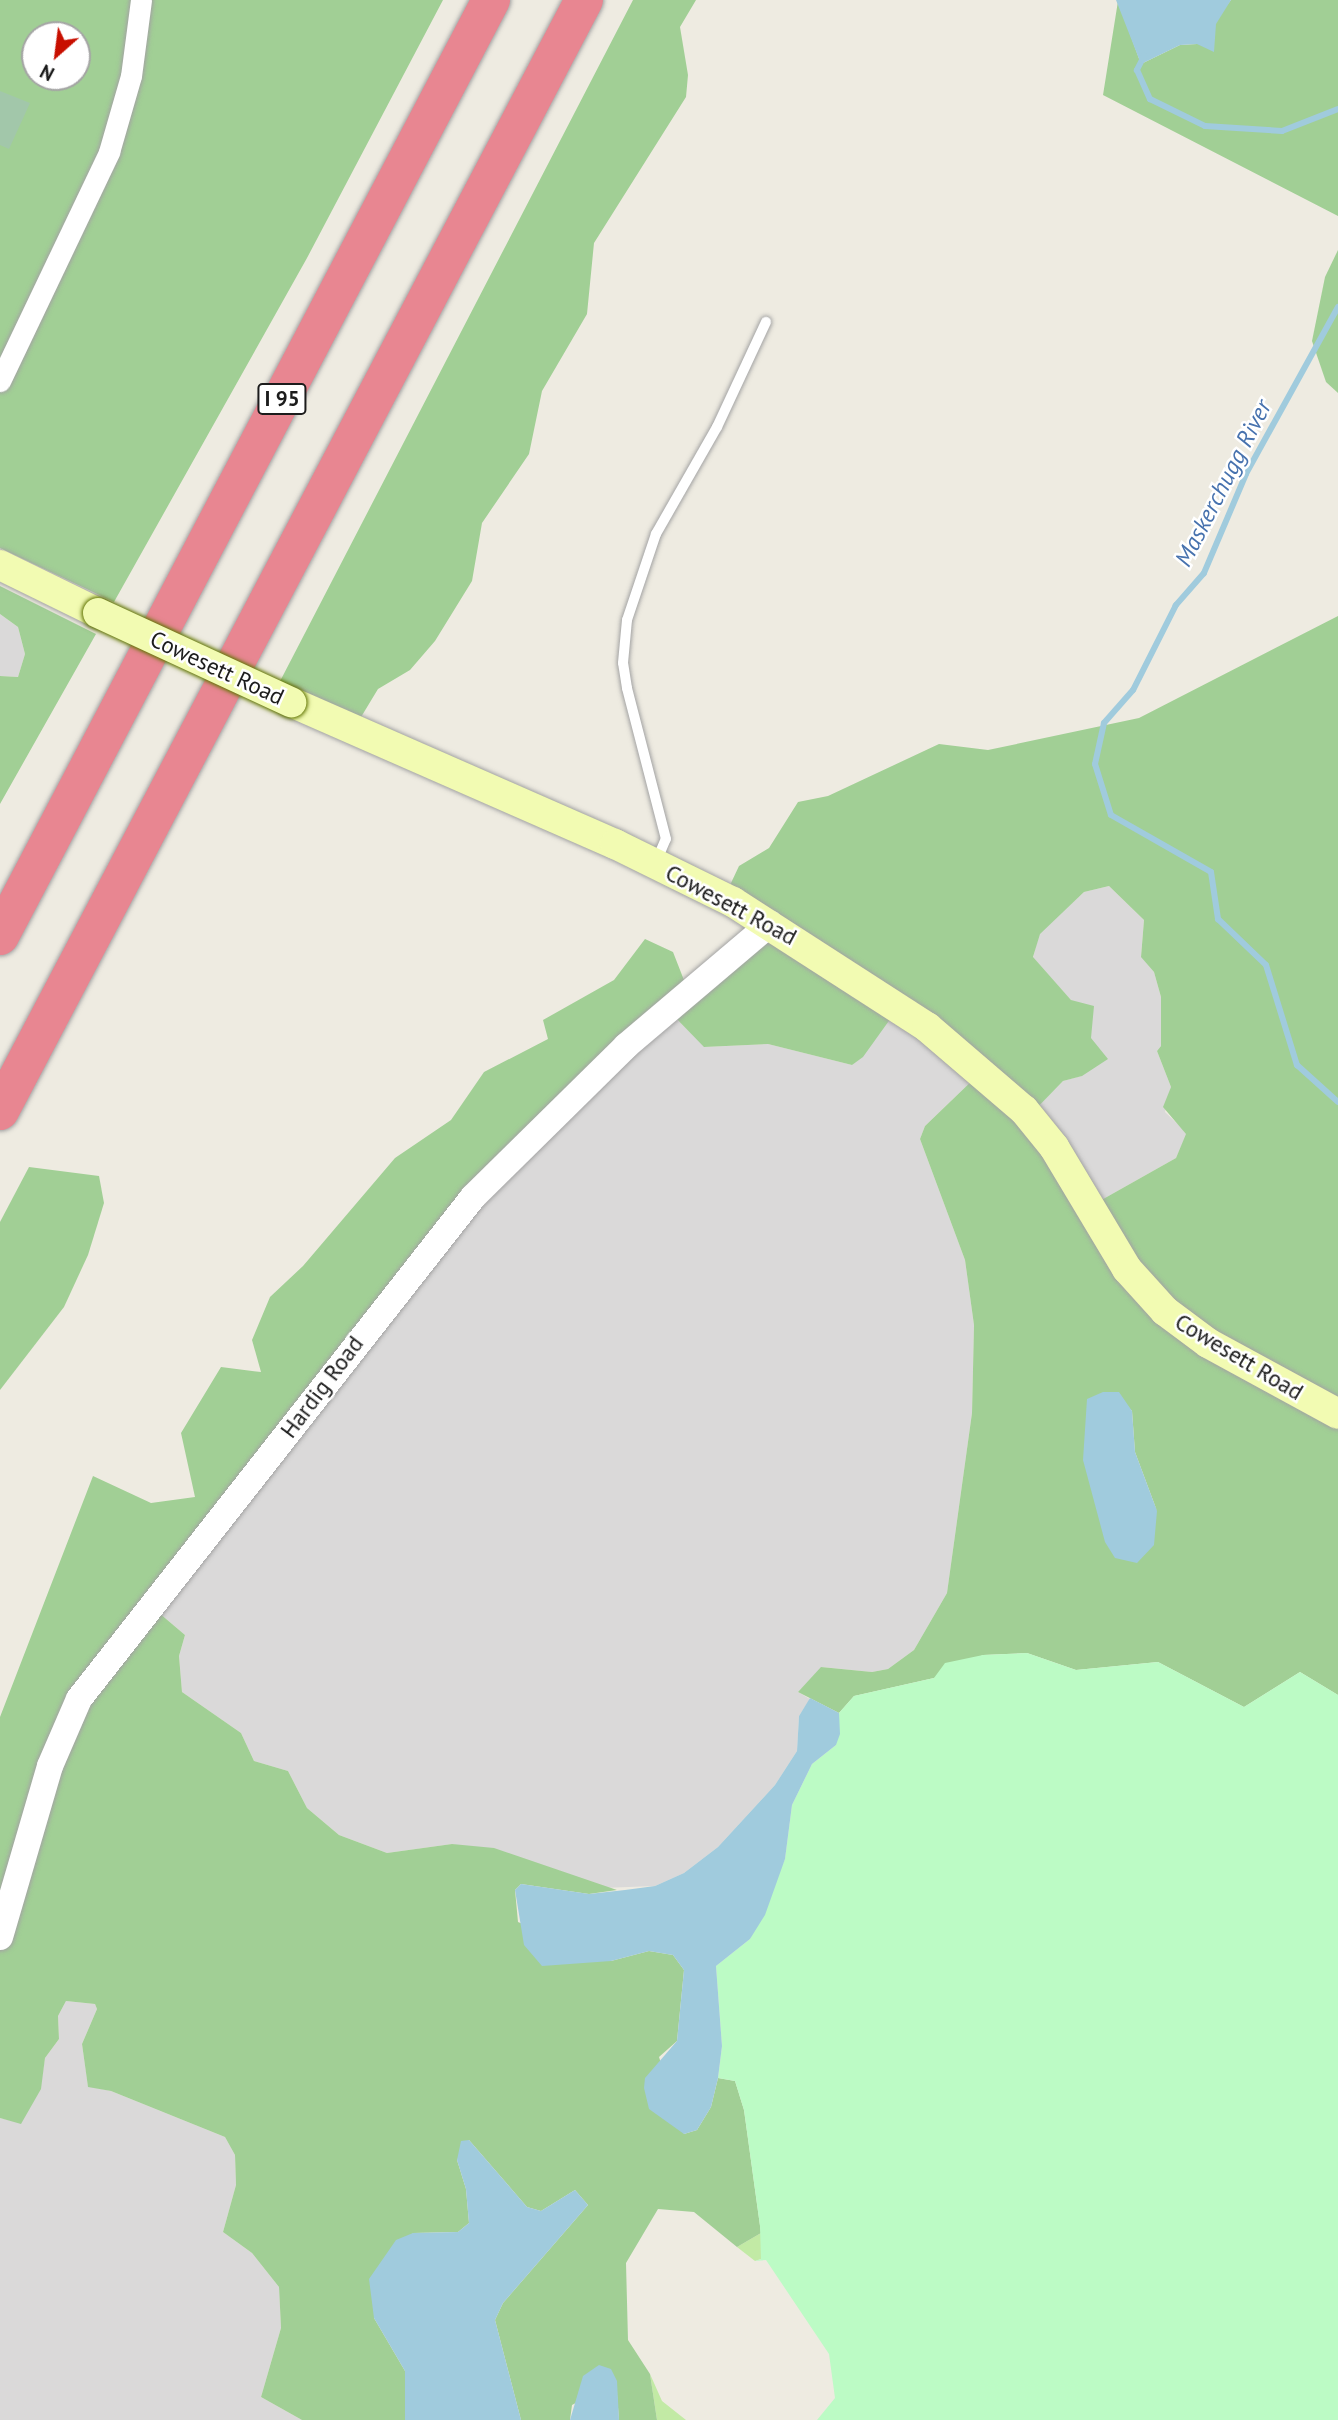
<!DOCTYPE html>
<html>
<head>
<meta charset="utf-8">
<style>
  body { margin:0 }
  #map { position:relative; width:1338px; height:2420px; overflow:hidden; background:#eeebe1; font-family:"PT Sans",sans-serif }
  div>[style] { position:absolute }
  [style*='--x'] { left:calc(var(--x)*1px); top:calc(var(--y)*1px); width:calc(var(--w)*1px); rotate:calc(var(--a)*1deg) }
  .residential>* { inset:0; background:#dad9d9 }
  .grass>* { inset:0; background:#c2eaa5 }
  .forest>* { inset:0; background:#a1cf95 }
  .cemetery>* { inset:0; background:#a2c7aa }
  .park>* { inset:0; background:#bcfbc5 }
  .water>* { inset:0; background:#a0cbdd }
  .stream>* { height:6px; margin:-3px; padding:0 3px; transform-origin:3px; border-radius:3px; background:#a0cbdd }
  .roads { filter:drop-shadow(0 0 2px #a3a3a3) drop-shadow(0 0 2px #a3a3a3) }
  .service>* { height:10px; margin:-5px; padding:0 5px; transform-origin:5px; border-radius:5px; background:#fff }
  .minor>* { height:21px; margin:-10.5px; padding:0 10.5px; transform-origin:10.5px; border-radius:10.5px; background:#fff }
  .tertiary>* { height:26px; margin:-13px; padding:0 13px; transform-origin:13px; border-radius:13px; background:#fff }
  .secondary>* { height:30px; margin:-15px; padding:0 15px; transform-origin:15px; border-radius:15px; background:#f2fbb2 }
  .motorway>* { height:38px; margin:-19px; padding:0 19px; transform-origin:19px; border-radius:19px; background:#e88691 }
  .bridges { filter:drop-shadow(0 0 2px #607402) drop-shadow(0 0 2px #607402) }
  .secondary-bridge>* { height:30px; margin:-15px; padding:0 15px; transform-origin:15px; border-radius:15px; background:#f2fbb2 }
  span { translate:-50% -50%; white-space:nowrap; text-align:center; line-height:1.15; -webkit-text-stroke:5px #fff; paint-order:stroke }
  .shield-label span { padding:2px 5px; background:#fff; border:2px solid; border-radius:5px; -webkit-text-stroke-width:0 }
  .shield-label { font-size:21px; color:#1c1c1c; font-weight:700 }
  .street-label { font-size:23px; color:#1c1c1c }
  .water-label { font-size:24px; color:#4772ae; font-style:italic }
  .north { position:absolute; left:21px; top:21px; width:70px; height:70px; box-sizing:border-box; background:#fff; border:2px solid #a4a4a4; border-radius:50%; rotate:208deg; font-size:19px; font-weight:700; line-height:28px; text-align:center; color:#1c1c1c }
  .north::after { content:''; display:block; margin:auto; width:24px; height:32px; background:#c80f00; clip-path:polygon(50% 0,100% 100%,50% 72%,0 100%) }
</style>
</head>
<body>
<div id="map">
  <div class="residential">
    <div style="clip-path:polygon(0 614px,18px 627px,25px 654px,18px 677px,0 676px)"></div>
    <div style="clip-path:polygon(1109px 886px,1144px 920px,1141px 956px,1154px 972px,1161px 997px,1161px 1046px,1157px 1051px,1171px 1087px,1165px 1112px,1187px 1133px,1176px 1158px,1089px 1207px,1029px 1115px,1063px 1081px,1081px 1076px,1091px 1038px,1071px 1000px,1033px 958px,1039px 934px,1084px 892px)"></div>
    <div style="clip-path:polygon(896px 1011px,979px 1074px,925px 1126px,920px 1139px,965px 1260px,974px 1325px,972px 1413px,947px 1593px,914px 1650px,888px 1669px,872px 1672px,822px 1667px,798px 1692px,810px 1699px,799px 1716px,797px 1751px,775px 1785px,718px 1847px,684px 1873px,655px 1886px,602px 1888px,452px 1844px,387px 1853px,339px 1835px,307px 1808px,288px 1771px,254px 1761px,241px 1733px,182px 1692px,179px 1656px,185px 1635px,152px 1607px,430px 1251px,671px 1013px,705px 1047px,768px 1044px,852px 1065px)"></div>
    <div style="clip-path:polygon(66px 2001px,95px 2004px,97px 2009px,82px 2044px,88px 2086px,111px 2091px,225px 2137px,235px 2155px,236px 2185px,223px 2232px,252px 2253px,279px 2287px,281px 2328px,261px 2397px,302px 2420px,0 2420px,0 2118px,21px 2123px,40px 2089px,45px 2058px,59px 2039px,58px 2016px)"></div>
  </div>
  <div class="grass">
    <div style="clip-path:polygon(761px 2233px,761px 2259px,755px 2261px,737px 2247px)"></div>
    <div style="clip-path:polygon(650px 2374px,662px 2401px,686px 2420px,657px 2420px)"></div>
  </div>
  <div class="forest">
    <div style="clip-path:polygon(evenodd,0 0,443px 0,307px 258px,114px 602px,0 548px,0 0,35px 35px,77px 35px,77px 77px,35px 77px,35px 35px)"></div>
    <div style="clip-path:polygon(633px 0,696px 0,680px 27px,688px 75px,686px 97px,594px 243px,587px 314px,542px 391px,529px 454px,482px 523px,472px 581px,435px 641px,410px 670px,378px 689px,355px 727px,276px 689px)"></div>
    <div style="clip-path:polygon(1231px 0,1338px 0,1338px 216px,1103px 95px,1118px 1px,1141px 64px,1180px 45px,1197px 44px)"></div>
    <div style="clip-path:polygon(1338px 250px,1338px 393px,1326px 382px,1312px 341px,1325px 277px)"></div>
    <div style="clip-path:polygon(0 586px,96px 634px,0 804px,0 676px,18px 677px,25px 654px,18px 627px,0 614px)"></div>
    <div style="clip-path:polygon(evenodd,1338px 616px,1338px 1695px,1300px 1672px,1244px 1707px,1158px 1662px,1076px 1670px,1027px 1653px,983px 1655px,934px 1678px,854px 1696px,839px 1713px,798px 1692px,821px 1667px,872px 1672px,888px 1669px,914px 1650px,947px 1593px,972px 1413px,974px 1325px,965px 1260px,920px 1139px,925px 1126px,979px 1074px,896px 1011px,863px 1057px,852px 1065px,768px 1044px,704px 1047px,671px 1013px,547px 1122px,152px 1607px,185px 1635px,179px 1656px,182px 1692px,241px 1733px,254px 1761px,288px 1771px,307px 1808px,339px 1835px,387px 1853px,452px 1844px,494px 1848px,617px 1890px,589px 1894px,521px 1884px,515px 1890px,518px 1922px,611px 1961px,649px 1951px,673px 1955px,684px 1970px,677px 2041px,659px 2057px,684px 2134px,697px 2130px,711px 2107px,718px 2078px,735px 2081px,744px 2110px,761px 2233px,737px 2247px,694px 2212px,658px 2209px,626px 2263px,628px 2340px,650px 2374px,657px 2420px,619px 2420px,616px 2381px,572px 2405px,570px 2420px,521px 2420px,495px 2320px,503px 2303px,588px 2205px,575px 2190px,541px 2211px,527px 2207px,469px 2140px,457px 2160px,466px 2189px,469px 2223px,458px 2232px,413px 2233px,374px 2318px,405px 2371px,405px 2420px,302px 2420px,261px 2397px,281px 2328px,279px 2287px,252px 2253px,223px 2232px,236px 2185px,235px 2155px,225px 2137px,111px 2091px,88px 2087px,82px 2044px,97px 2009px,95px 2004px,66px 2001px,58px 2016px,59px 2039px,45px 2058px,41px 2089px,21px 2124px,0 2118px,0 1717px,93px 1476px,151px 1503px,195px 1497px,181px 1433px,221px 1367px,261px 1372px,252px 1340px,270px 1297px,303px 1266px,395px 1158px,451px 1120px,484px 1072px,548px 1039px,543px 1020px,614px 980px,645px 939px,673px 952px,689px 993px,757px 937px,723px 900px,739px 866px,769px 848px,798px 802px,828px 796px,939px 744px,988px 750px,1139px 718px,1338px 616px,1109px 886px,1144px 920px,1141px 957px,1154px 972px,1161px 997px,1161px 1046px,1157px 1051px,1171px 1087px,1163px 1107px,1186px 1134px,1176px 1158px,1089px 1207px,1030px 1115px,1063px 1081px,1082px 1076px,1108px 1059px,1091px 1038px,1094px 1006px,1071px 1000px,1033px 957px,1040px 934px,1084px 892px,1109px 886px,1338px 616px,1103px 1392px,1116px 1393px,1132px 1411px,1135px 1452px,1157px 1511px,1103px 1392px)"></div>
    <div style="clip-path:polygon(29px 1167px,99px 1176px,104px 1203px,88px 1255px,64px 1307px,0 1390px,0 1222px)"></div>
  </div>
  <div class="cemetery">
    <div style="clip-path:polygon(0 91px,30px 103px,9px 149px,0 145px)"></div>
  </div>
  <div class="park">
    <div style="clip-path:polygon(1027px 1653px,1076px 1670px,1158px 1662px,1244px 1707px,1300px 1672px,1338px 1695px,1338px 2420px,817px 2420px,835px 2398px,829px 2354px,766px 2260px,755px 2261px,761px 2259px,760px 2226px,744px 2110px,735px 2081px,718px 2078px,722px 2046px,716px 1966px,750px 1939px,785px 1859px,792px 1805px,812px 1764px,836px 1745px,839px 1713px,854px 1696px,934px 1678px,945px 1663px,983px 1655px)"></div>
  </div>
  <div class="water">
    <div style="clip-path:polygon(1116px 0,1231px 0,1216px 24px,1214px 52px,1197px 44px,1180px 45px,1141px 64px)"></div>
    <div style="clip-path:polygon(1103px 1392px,1119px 1392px,1132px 1411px,1135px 1452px,1157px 1511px,1154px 1545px,1137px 1563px,1115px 1558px,1105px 1542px,1083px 1460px,1087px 1399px)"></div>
    <div style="clip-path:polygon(810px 1698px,839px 1713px,840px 1734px,836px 1745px,812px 1764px,792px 1805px,785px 1859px,765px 1915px,750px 1939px,716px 1966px,722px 2046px,718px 2078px,711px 2107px,697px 2130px,684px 2134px,649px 2109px,644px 2088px,645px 2078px,677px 2041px,684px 1970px,673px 1955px,649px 1951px,611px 1961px,542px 1966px,524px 1945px,515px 1890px,521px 1884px,589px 1894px,625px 1890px,655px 1886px,684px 1873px,718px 1847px,775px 1785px,797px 1751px,799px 1716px)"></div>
    <div style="clip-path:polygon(469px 2140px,527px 2207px,541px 2211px,575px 2190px,588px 2205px,503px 2303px,495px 2320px,521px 2420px,405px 2420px,405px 2371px,374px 2318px,369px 2279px,396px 2240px,413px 2233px,458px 2232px,469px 2223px,466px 2189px,457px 2160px,461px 2141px)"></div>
    <div style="clip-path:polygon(599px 2365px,611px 2369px,617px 2381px,619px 2420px,570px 2420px,583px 2376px)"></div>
  </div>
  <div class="stream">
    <div style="--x:1144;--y:56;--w:16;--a:117"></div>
    <div style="--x:1137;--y:70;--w:32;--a:66"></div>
    <div style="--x:1150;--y:99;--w:61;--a:26.1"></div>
    <div style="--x:1205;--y:126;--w:77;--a:3.7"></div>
    <div style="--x:1282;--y:131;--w:60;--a:-21.4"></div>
    <div style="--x:1338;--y:307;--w:191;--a:118.9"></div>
    <div style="--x:1246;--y:474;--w:108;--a:113"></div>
    <div style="--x:1204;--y:573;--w:43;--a:131.2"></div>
    <div style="--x:1176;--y:605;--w:95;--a:116.8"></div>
    <div style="--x:1133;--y:690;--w:44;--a:131.3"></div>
    <div style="--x:1104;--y:723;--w:42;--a:102.4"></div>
    <div style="--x:1095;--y:764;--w:53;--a:72.6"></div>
    <div style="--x:1111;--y:815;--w:115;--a:29.7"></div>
    <div style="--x:1211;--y:872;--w:48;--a:81.5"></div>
    <div style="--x:1218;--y:919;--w:66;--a:43.8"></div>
    <div style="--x:1266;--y:965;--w:105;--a:72.8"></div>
    <div style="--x:1297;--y:1065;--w:55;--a:42.1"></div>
  </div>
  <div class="roads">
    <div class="service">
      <div style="--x:656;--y:862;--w:25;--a:-67"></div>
      <div style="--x:666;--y:839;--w:156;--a:-104.5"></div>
      <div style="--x:627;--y:688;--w:25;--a:-99"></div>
      <div style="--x:623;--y:663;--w:43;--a:-84.7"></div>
      <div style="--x:627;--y:620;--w:91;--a:-71.4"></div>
      <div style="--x:656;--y:534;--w:123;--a:-60.3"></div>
      <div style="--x:717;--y:427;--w:116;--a:-65"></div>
    </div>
    <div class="minor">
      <div style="--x:0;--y:381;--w:254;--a:-64.5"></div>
      <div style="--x:109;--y:152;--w:79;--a:-73.9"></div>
      <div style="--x:131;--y:76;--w:77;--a:-82.5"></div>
    </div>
    <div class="tertiary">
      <div style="--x:0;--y:1937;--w:178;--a:-73.7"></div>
      <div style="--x:50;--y:1766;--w:73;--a:-66.6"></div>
      <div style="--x:79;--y:1699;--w:638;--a:-51.87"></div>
      <div style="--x:473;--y:1197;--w:215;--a:-44.6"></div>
      <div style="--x:626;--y:1046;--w:189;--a:-40.3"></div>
    </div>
    <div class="secondary">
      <div style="--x:0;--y:565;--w:109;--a:26.1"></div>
      <div style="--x:291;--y:702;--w:354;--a:23.7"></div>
      <div style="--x:615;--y:844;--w:131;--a:26.2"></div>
      <div style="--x:733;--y:902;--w:231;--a:32.8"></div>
      <div style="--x:927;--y:1027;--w:128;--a:40.6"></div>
      <div style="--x:1024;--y:1110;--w:48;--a:51"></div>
      <div style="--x:1054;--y:1147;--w:142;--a:59.1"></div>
      <div style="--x:1127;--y:1269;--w:57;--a:47.9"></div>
      <div style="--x:1165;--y:1311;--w:54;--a:36.7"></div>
      <div style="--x:1208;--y:1343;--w:148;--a:28.6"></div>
    </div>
    <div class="motorway">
      <div style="--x:0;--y:936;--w:1057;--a:-62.32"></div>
      <div style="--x:0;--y:1111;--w:1255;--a:-62.27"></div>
    </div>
  </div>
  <div class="bridges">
    <div class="secondary-bridge">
      <div style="--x:98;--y:613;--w:213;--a:24.8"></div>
    </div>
  </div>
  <div class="shield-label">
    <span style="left:282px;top:399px">I 95</span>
  </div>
  <div class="street-label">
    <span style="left:217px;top:668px;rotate:25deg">Cowesett Road</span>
    <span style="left:731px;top:905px;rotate:28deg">Cowesett Road</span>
    <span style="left:1239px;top:1357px;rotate:31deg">Cowesett Road</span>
    <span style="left:322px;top:1387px;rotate:-53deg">Hardig Road</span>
  </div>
  <div class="water-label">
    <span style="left:1223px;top:483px;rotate:-63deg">Maskerchugg River</span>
  </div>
  <div class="north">N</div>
</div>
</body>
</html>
